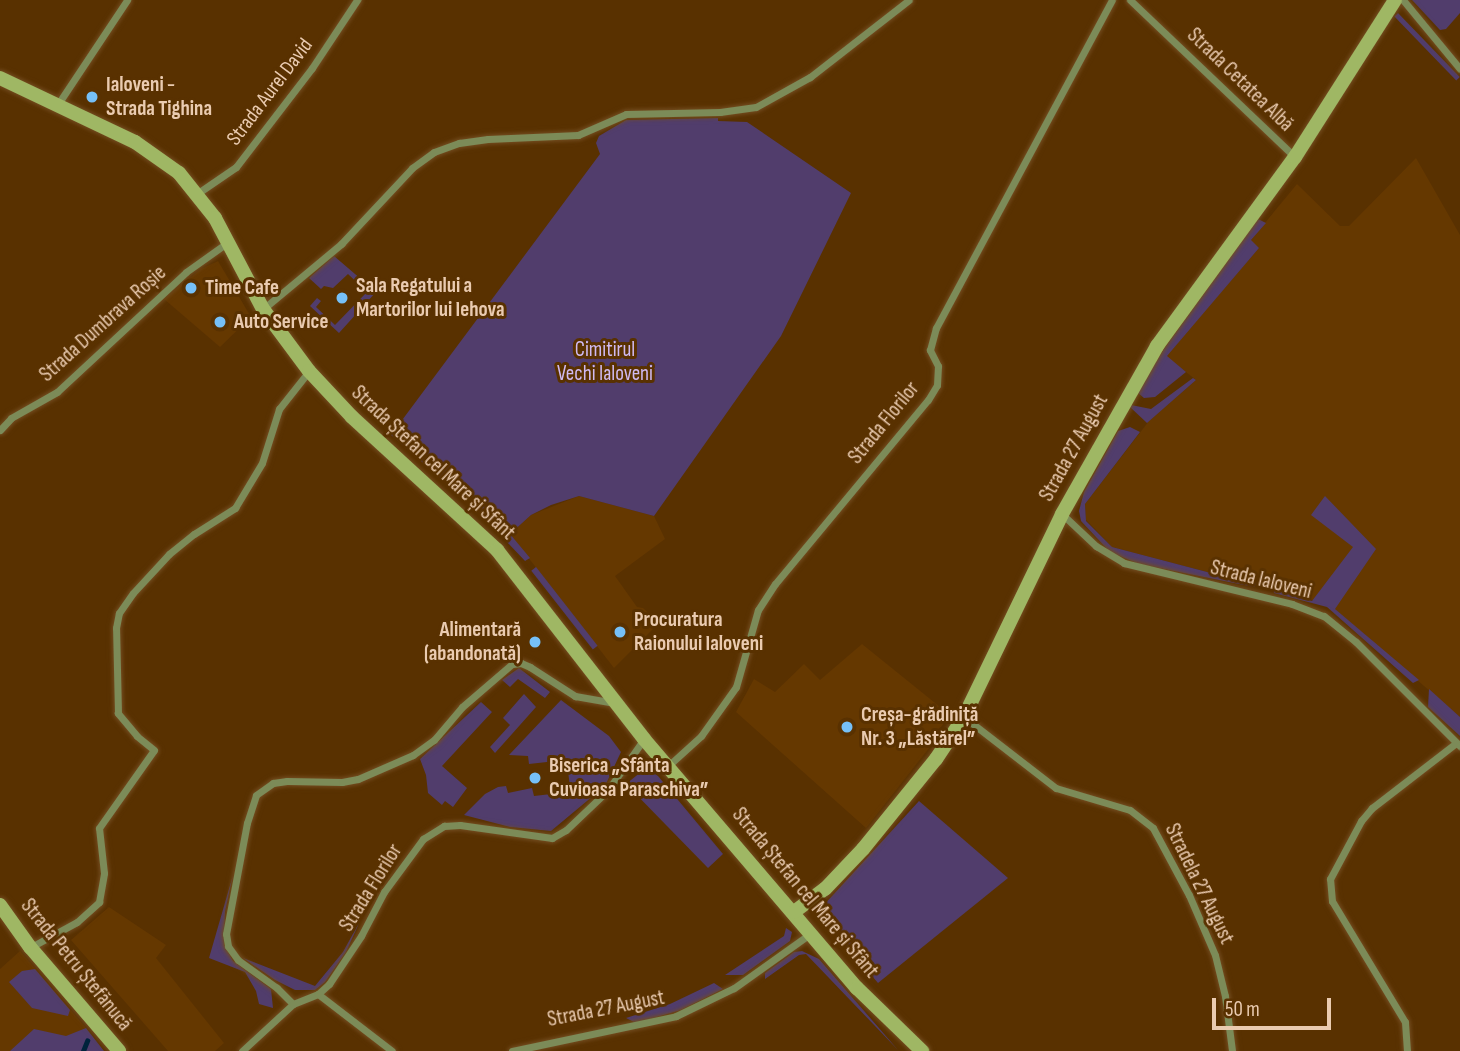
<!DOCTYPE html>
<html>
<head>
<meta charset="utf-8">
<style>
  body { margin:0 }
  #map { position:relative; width:1460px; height:1051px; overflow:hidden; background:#593100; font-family:"Sofia Sans Condensed",sans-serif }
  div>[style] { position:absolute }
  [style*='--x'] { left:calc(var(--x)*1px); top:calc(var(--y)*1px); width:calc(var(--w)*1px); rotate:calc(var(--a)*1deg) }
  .built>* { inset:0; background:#653800 }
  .green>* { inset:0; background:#513d6c; transform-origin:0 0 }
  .stream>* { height:4.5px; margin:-2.25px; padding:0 2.25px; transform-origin:2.25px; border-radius:2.25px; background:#00233c }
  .roads { filter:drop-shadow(0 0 2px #734d20) drop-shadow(0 0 2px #734d20) }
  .street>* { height:7px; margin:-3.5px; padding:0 3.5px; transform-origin:3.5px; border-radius:3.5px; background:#7c8b58 }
  .secondary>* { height:14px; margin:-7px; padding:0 7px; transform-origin:7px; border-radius:7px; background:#9fb764 }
  .dots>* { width:19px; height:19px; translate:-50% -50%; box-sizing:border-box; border:4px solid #593100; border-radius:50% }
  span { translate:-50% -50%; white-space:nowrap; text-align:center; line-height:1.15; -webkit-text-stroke:6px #593100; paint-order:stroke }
  .street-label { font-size:21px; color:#eacbb0 }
  .poi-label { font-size:21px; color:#eacbb0; font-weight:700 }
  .left { translate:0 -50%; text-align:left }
  .right { translate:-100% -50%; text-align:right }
  .park-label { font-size:21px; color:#d0baf2 }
  .scale { position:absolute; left:1212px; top:998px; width:119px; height:32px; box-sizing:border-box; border:4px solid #eacbb0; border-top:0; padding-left:9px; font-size:21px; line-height:24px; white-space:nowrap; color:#eacbb0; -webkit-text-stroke:5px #593100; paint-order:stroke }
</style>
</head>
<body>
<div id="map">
  <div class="built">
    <div style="clip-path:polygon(1416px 158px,1460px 235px,1460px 717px,1330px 605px,1290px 594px,1258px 579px,1253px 584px,1112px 547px,1086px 520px,1085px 504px,1149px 421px,1196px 380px,1166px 356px,1259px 248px,1250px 241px,1297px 184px,1340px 226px,1349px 226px)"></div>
    <div style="clip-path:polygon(218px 261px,251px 317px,220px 347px,164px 299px,201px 269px)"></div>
    <div style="clip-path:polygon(579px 496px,654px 516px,665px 539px,615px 576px,637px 607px,643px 608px,659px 623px,614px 668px,510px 534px,531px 515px)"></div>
    <div style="clip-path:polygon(862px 644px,950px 715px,932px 739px,934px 742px,866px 828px,736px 712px,754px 679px,775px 692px,804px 664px,820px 680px)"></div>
    <div style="clip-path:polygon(109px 907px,166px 945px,156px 958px,224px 1043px,215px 1051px,168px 1051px,71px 940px)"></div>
    <div style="clip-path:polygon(20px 951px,86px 1028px,66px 1041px,25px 1051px,0 1051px,0 969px)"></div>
  </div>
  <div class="green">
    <div style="clip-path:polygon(1412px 0,1460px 0,1460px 13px,1446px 29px,1440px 30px)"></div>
    <div style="left:1398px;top:13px;width:89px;height:5px;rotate:46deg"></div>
    <div style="clip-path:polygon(718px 118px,718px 121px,747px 122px,851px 193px,781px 336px,654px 516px,579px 496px,551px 505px,531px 515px,510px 534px,530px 558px,525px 561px,472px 505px,473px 502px,466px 496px,463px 498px,391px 435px,600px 154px,596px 143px,599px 136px,626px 120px)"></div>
    <div style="clip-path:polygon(1258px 219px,1266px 223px,1251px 240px,1259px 248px,1167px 356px,1186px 372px,1155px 397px,1144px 398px,1137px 392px,1164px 349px)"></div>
    <div style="clip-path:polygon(334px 256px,376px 292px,339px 333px,310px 306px,317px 298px,321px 301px,316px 307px,335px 325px,367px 292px,348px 274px,333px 288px,324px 286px,321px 289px,309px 278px)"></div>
    <div style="clip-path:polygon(1193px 378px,1196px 380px,1147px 423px,1130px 407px,1131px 405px,1151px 409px)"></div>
    <div style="clip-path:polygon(1130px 427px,1140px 432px,1085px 504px,1086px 521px,1112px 547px,1253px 584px,1260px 580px,1254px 587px,1139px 564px,1110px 552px,1081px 521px,1079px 511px,1084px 492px,1118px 431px)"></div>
    <div style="clip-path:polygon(1325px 496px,1376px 549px,1335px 609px,1419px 680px,1413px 683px,1327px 607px,1274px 593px,1273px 586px,1312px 601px,1353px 547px,1311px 515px)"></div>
    <div style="left:536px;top:567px;width:100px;height:6px;rotate:52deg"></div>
    <div style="clip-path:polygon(519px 668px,550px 692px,545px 698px,518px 679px,510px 687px,502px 680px)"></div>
    <div style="clip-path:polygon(1429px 689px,1460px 717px,1460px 736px,1428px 707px)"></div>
    <div style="clip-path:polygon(524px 694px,536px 707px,495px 753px,490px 747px,510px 725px,503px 718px)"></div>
    <div style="clip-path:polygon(561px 700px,609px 736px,621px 752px,605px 786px,551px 831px,510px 827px,464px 815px,485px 794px,498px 787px,506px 786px,508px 793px,532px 788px,534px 796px,560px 793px,560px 789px,570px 787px,567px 763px,557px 764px,556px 761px,529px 764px,528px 756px,509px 755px)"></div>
    <div style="clip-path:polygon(481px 702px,492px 712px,442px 766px,467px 788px,453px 807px,445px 801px,442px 805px,428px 793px,426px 775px,420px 759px)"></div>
    <div style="clip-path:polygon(646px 768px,658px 776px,723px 854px,708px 868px,626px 784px)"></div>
    <div style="clip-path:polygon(919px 801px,1008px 878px,878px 983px,819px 914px,821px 908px)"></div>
    <div style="clip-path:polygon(233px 875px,225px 912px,224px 945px,233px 961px,271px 989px,273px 1008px,259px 1004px,256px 991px,245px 972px,209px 958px)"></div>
    <div style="clip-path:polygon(360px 921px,346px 952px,325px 982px,315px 990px,295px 990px,275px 980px,243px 958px,315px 986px,343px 952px)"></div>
    <div style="clip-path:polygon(786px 928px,792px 932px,790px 941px,743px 975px,725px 975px,784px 936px)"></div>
    <div style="clip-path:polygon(802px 951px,819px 959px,898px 1050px,806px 954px,799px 955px,765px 979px,765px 973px,794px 952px)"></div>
    <div style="clip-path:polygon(35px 969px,70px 1010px,68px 1016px,32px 1008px,9px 982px,22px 971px)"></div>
    <div style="clip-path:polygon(714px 983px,723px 989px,681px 1010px,636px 1023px,626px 1018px,670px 1004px)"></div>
    <div style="clip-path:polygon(86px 1028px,104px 1051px,10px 1051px,34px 1029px,66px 1036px)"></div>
  </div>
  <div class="stream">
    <div style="--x:83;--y:1051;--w:11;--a:-68"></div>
  </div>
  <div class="roads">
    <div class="street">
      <div style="--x:1130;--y:0;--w:228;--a:43.6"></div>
      <div style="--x:1403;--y:0;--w:89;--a:50.4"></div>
      <div style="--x:58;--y:104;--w:125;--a:-56.4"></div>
      <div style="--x:198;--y:193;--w:46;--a:-34.4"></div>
      <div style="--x:236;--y:167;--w:125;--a:-52.5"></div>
      <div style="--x:312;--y:68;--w:82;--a:-56.5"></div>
      <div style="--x:263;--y:309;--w:102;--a:-39.8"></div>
      <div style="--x:341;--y:244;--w:104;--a:-46.9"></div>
      <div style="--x:412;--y:168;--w:27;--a:-36"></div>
      <div style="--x:434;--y:152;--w:27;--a:-20"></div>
      <div style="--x:459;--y:143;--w:29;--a:-8"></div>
      <div style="--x:488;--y:139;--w:90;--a:-2.5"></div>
      <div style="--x:578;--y:135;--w:52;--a:-23.6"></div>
      <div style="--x:626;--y:114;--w:94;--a:-1.2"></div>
      <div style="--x:720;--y:112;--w:36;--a:-8"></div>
      <div style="--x:756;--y:107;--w:62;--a:-29.1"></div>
      <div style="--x:810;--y:77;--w:125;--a:-37.9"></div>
      <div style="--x:0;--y:430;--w:16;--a:-47"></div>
      <div style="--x:11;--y:418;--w:53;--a:-29.5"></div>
      <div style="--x:57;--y:392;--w:176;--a:-42.9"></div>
      <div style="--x:186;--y:272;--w:52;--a:-35.5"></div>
      <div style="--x:1062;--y:514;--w:47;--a:43.3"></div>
      <div style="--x:1096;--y:546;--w:33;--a:31"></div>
      <div style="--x:1124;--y:563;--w:173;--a:13.7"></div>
      <div style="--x:1292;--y:604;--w:34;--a:21"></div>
      <div style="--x:1324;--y:616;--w:41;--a:39.1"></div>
      <div style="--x:1356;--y:642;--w:147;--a:45"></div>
      <div style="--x:964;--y:717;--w:116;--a:37.7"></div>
      <div style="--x:1056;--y:788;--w:77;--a:16.6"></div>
      <div style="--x:1130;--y:810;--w:29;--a:38"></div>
      <div style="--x:1153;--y:828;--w:76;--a:61.8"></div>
      <div style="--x:1189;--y:895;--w:65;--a:66.6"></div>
      <div style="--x:1215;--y:955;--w:42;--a:76.3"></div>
      <div style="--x:1225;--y:996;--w:55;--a:82.7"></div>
      <div style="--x:668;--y:766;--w:45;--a:-42.3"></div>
      <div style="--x:701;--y:736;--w:60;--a:-54.5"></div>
      <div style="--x:736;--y:687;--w:80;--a:-74.1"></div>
      <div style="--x:758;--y:610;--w:31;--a:-57"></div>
      <div style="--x:775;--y:584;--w:239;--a:-50.3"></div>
      <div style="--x:928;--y:400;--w:17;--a:-59"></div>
      <div style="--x:937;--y:385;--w:19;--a:-87"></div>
      <div style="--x:938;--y:366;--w:18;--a:-117"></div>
      <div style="--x:930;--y:350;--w:23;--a:-75"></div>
      <div style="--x:936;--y:328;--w:372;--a:-61.8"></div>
      <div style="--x:31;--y:947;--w:52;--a:-28.5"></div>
      <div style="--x:77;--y:922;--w:30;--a:-42"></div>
      <div style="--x:99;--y:902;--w:29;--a:-80"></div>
      <div style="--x:104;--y:873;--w:45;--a:-96.3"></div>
      <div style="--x:99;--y:828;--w:95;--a:-54.8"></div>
      <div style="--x:154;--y:750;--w:22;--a:-141"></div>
      <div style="--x:137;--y:736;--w:30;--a:-130"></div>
      <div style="--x:118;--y:713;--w:85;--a:-91.3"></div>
      <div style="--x:116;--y:628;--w:15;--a:-79"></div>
      <div style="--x:119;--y:613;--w:24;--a:-55"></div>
      <div style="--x:133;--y:593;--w:53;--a:-47.3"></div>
      <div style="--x:169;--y:554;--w:32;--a:-39"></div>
      <div style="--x:194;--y:534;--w:49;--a:-32.4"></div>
      <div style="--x:235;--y:508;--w:52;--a:-59"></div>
      <div style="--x:262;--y:463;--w:57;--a:-72.5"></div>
      <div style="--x:279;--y:409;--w:48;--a:-51.7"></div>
      <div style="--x:318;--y:994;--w:93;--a:37.6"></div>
      <div style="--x:293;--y:1004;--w:23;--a:-135"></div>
      <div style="--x:277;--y:988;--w:48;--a:-144.3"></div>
      <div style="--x:238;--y:960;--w:17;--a:-126"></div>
      <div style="--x:228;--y:946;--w:12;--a:-99"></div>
      <div style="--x:226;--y:934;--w:113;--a:-79.3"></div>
      <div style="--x:247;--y:823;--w:29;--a:-72"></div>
      <div style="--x:256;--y:795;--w:21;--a:-35"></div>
      <div style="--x:273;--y:783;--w:14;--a:-8"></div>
      <div style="--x:287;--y:781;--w:55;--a:1"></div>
      <div style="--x:342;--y:782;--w:16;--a:-11"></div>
      <div style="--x:358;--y:779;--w:60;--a:-23.6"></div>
      <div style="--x:413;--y:755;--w:26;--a:-36"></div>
      <div style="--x:434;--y:740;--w:43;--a:-49.7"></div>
      <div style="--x:462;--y:707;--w:66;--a:-40.7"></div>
      <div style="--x:512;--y:664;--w:9;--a:-6"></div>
      <div style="--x:521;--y:663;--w:10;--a:24"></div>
      <div style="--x:530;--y:667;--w:54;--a:32.8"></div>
      <div style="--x:575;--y:696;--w:39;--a:10"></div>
      <div style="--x:242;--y:1051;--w:69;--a:-42.7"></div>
      <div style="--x:293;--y:1004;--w:27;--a:-22"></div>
      <div style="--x:318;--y:994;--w:15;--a:-42"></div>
      <div style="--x:329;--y:984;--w:58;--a:-56.3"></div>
      <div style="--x:361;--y:936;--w:50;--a:-62.4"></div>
      <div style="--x:384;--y:892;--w:66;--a:-53.7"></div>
      <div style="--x:423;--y:839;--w:25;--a:-32"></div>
      <div style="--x:444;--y:826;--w:16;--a:-4"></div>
      <div style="--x:460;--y:825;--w:93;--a:8"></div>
      <div style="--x:552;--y:838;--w:16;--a:-30"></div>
      <div style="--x:566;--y:830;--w:58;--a:-43.6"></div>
      <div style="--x:608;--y:790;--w:62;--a:-54.8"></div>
      <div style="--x:512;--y:1051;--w:168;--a:-12"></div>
      <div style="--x:676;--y:1016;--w:64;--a:-25.8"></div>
      <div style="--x:734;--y:988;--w:95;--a:-35.5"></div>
      <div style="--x:1407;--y:1051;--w:29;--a:-94"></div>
      <div style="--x:1405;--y:1022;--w:141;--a:-121.1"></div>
      <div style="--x:1332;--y:901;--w:22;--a:-95"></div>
      <div style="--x:1330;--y:879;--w:66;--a:-61.9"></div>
      <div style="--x:1361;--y:821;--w:17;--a:-50"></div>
      <div style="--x:1372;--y:808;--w:106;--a:-37.7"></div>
    </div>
    <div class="secondary">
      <div style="--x:0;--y:78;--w:149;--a:25.4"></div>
      <div style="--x:135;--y:142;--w:54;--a:35.2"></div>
      <div style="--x:179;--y:173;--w:58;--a:51.3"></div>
      <div style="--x:215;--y:218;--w:103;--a:62.2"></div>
      <div style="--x:263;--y:309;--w:77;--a:53.4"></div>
      <div style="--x:309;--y:371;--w:63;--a:46.9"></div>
      <div style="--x:352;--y:417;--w:197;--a:42.5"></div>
      <div style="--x:497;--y:550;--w:239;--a:52.1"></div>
      <div style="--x:644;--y:739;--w:328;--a:49.5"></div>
      <div style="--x:857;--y:988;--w:91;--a:44.1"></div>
      <div style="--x:0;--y:905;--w:52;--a:54.5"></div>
      <div style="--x:30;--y:947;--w:137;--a:49.4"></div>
      <div style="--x:794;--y:912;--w:39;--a:-37"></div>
      <div style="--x:825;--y:889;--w:55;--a:-46.5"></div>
      <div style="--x:863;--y:849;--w:116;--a:-51"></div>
      <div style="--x:936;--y:759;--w:50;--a:-56.3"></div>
      <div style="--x:964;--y:717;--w:225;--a:-64.2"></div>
      <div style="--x:1062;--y:514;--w:193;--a:-60.5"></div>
      <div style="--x:1157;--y:346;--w:234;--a:-53.9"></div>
      <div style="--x:1295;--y:157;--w:186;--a:-57.5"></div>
    </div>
  </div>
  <div class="dots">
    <div style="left:92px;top:97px;background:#76c0f7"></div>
    <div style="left:191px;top:288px;background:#76c0f7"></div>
    <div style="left:342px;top:298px;background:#76c0f7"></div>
    <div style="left:220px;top:322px;background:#76c0f7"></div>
    <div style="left:620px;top:632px;background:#76c0f7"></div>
    <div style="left:535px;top:642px;background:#76c0f7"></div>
    <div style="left:847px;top:727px;background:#76c0f7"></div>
    <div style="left:535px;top:778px;background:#76c0f7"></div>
  </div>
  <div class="street-label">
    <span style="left:1240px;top:80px;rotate:44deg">Strada Cetatea Albă</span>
    <span style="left:270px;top:92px;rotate:-53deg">Strada Aurel David</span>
    <span style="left:103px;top:324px;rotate:-42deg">Strada Dumbrava Roșie</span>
    <span style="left:884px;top:423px;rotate:-51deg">Strada Florilor</span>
    <span style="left:1074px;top:448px;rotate:-61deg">Strada 27 August</span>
    <span style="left:433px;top:463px;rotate:43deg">Strada Ștefan cel Mare și Sfânt</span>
    <span style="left:1261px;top:580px;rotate:14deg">Strada Ialoveni</span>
    <span style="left:1199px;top:884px;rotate:64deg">Stradela 27 August</span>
    <span style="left:371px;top:888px;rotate:-58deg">Strada Florilor</span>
    <span style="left:805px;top:893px;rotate:50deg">Strada Ștefan cel Mare și Sfânt</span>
    <span style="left:76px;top:965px;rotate:51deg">Strada Petru Ștefănucă</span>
    <span style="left:606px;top:1009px;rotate:-11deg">Strada 27 August</span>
  </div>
  <div class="poi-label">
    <span class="left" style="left:106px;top:97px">Ialoveni -<br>Strada Tighina</span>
    <span class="left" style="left:356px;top:298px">Sala Regatului a<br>Martorilor lui Iehova</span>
    <span class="left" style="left:205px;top:288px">Time Cafe</span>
    <span class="left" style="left:234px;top:322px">Auto Service</span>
    <span class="left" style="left:634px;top:632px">Procuratura<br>Raionului Ialoveni</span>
    <span class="right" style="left:521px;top:642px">Alimentară<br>(abandonată)</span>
    <span class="left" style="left:861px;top:727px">Creșa-grădiniță<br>Nr. 3 „Lăstărel”</span>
    <span class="left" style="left:549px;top:778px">Biserica „Sfânta<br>Cuvioasa Paraschiva”</span>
  </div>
  <div class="park-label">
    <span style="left:605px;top:362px">Cimitirul<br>Vechi Ialoveni</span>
  </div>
  <div class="scale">50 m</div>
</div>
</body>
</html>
